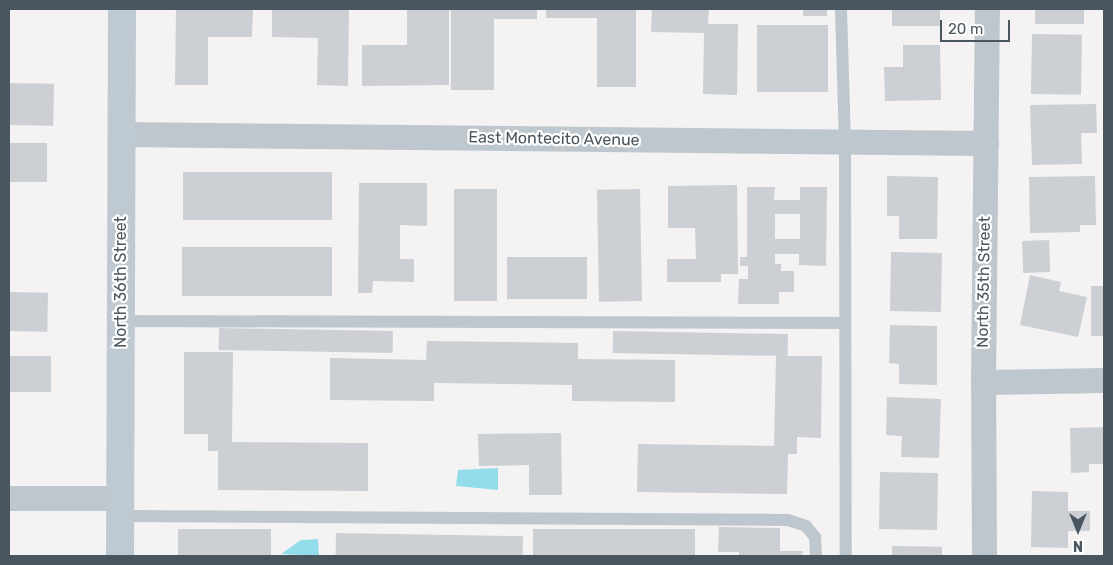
<!DOCTYPE html>
<html>
<head>
<meta charset="utf-8">
<style>
  body { margin:0 }
  #map { position:relative; width:1113px; height:565px; overflow:hidden; background:#f4f2f2; font-family:Rubik,sans-serif }
  div>[style] { position:absolute }
  [style*='--x'] { left:calc(var(--x)*1px); top:calc(var(--y)*1px); width:calc(var(--w)*1px); rotate:calc(var(--a)*1deg) }
  .water>* { inset:0; background:#93dce9 }
  .building>* { inset:0; background:#cccfd4; transform-origin:0 0 }
  .lane>* { height:12px; margin:-6px; padding:0 6px; transform-origin:6px; border-radius:6px; background:#bec7cd }
  .street>* { height:25px; margin:-12.5px; padding:0 12.5px; transform-origin:12.5px; border-radius:12.5px; background:#bec7cd }
  .secondary>* { height:28px; margin:-14px; padding:0 14px; transform-origin:14px; border-radius:14px; background:#bfc9d2 }
  span { translate:-50% -50%; white-space:nowrap; text-align:center; line-height:1.15; -webkit-text-stroke:4.5px #fff; paint-order:stroke }
  .street-label { font-size:16px; color:#4a565f }
  .frame { position:absolute; inset:0; border:10px solid #4a565f; pointer-events:none }
  .north { position:absolute; left:1053px; top:505px; width:50px; height:50px; -webkit-text-stroke:4px #fff; paint-order:stroke; rotate:180deg; font-size:14px; font-weight:700; line-height:20px; text-align:center; color:#4a565f }
  .north::after { content:''; display:block; margin:auto; width:18px; height:22px; background:#4a565f; clip-path:polygon(50% 0,100% 100%,50% 72%,0 100%) }
  .scale { position:absolute; left:940px; top:20px; width:70px; height:22px; box-sizing:border-box; border:2px solid #4a565f; border-top:0; padding-left:6px; font-size:15px; line-height:18px; white-space:nowrap; color:#4a565f; -webkit-text-stroke:4px #fff; paint-order:stroke }
</style>
</head>
<body>
<div id="map">
  <div class="water">
    <div style="clip-path:polygon(498px 468px,498px 490px,456px 486px,458px 470px)"></div>
    <div style="clip-path:polygon(318px 539px,319px 556px,281px 554px,301px 540px)"></div>
  </div>
  <div class="building">
    <div style="clip-path:polygon(176px 9px,253px 9px,252px 37px,208px 37px,208px 85px,175px 85px)"></div>
    <div style="clip-path:polygon(272px 9px,349px 9px,348px 86px,317px 85px,318px 38px,272px 37px)"></div>
    <div style="clip-path:polygon(407px 9px,449px 9px,449px 85px,362px 86px,362px 45px,407px 45px)"></div>
    <div style="clip-path:polygon(451px 9px,537px 9px,537px 19px,494px 19px,494px 90px,451px 90px)"></div>
    <div style="clip-path:polygon(546px 9px,636px 9px,636px 87px,597px 87px,597px 18px,546px 18px)"></div>
    <div style="clip-path:polygon(652px 9px,709px 9px,708px 24px,738px 24px,737px 95px,703px 94px,704px 33px,651px 32px)"></div>
    <div style="left:803px;top:9px;width:24px;height:7px"></div>
    <div style="left:892px;top:9px;width:48px;height:17px"></div>
    <div style="left:1035px;top:9px;width:49px;height:15px"></div>
    <div style="left:757px;top:25px;width:71px;height:67px"></div>
    <div style="left:1032px;top:34px;width:50px;height:60px;rotate:1deg"></div>
    <div style="clip-path:polygon(903px 45px,940px 45px,941px 100px,885px 101px,884px 67px,903px 67px)"></div>
    <div style="left:9px;top:83px;width:45px;height:42px;rotate:1deg"></div>
    <div style="clip-path:polygon(1096px 104px,1097px 133px,1081px 133px,1082px 164px,1032px 165px,1030px 105px)"></div>
    <div style="left:9px;top:143px;width:38px;height:39px"></div>
    <div style="left:183px;top:172px;width:149px;height:48px"></div>
    <div style="clip-path:polygon(887px 176px,938px 177px,937px 239px,899px 239px,899px 216px,887px 216px)"></div>
    <div style="clip-path:polygon(1095px 176px,1096px 225px,1080px 225px,1080px 232px,1030px 233px,1029px 177px)"></div>
    <div style="clip-path:polygon(359px 183px,427px 183px,427px 226px,400px 225px,400px 259px,414px 259px,414px 282px,373px 281px,372px 293px,358px 293px)"></div>
    <div style="clip-path:polygon(737px 185px,738px 274px,721px 274px,721px 282px,667px 282px,667px 259px,696px 259px,695px 228px,668px 228px,668px 186px)"></div>
    <div style="clip-path:polygon(evenodd,747px 187px,775px 187px,774px 200px,800px 200px,800px 187px,827px 187px,826px 266px,799px 265px,799px 254px,775px 254px,775px 264px,781px 264px,781px 271px,794px 271px,794px 292px,779px 292px,779px 304px,738px 304px,739px 279px,748px 279px,748px 266px,740px 266px,740px 257px,747px 257px,747px 187px,775px 214px,800px 214px,800px 239px,775px 239px,775px 214px)"></div>
    <div style="left:454px;top:189px;width:43px;height:112px"></div>
    <div style="left:640px;top:189px;width:112px;height:43px;rotate:89deg"></div>
    <div style="left:1049px;top:240px;width:32px;height:27px;rotate:88deg"></div>
    <div style="left:182px;top:247px;width:150px;height:49px"></div>
    <div style="left:891px;top:252px;width:51px;height:59px;rotate:1deg"></div>
    <div style="left:507px;top:257px;width:80px;height:42px"></div>
    <div style="clip-path:polygon(1030px 275px,1061px 282px,1059px 291px,1087px 297px,1078px 337px,1020px 325px)"></div>
    <div style="left:1091px;top:286px;width:13px;height:50px"></div>
    <div style="left:9px;top:292px;width:39px;height:39px;rotate:1deg"></div>
    <div style="clip-path:polygon(890px 325px,937px 326px,937px 385px,899px 384px,899px 364px,889px 363px)"></div>
    <div style="left:219px;top:328px;width:174px;height:22px;rotate:1deg"></div>
    <div style="left:613px;top:331px;width:175px;height:22px;rotate:1deg"></div>
    <div style="clip-path:polygon(427px 341px,578px 343px,578px 359px,675px 360px,675px 402px,572px 401px,572px 385px,434px 383px,434px 401px,330px 400px,330px 358px,426px 360px)"></div>
    <div style="clip-path:polygon(184px 352px,233px 352px,232px 442px,368px 443px,368px 491px,218px 490px,218px 451px,208px 451px,208px 434px,184px 434px)"></div>
    <div style="left:9px;top:356px;width:42px;height:36px"></div>
    <div style="clip-path:polygon(776px 356px,822px 356px,821px 438px,797px 437px,797px 454px,788px 454px,787px 494px,637px 492px,638px 444px,774px 446px)"></div>
    <div style="clip-path:polygon(887px 397px,941px 399px,939px 458px,901px 457px,902px 436px,886px 435px)"></div>
    <div style="clip-path:polygon(1104px 427px,1104px 464px,1089px 464px,1089px 472px,1071px 473px,1070px 428px)"></div>
    <div style="clip-path:polygon(561px 433px,562px 495px,529px 495px,529px 465px,479px 466px,478px 434px)"></div>
    <div style="left:880px;top:472px;width:58px;height:57px;rotate:1deg"></div>
    <div style="clip-path:polygon(1032px 491px,1068px 492px,1068px 511px,1090px 511px,1090px 531px,1068px 531px,1068px 548px,1031px 547px)"></div>
    <div style="clip-path:polygon(719px 527px,780px 528px,780px 551px,803px 551px,802px 556px,739px 556px,739px 552px,718px 552px)"></div>
    <div style="left:178px;top:529px;width:93px;height:27px"></div>
    <div style="left:695px;top:529px;width:27px;height:162px;rotate:90deg"></div>
    <div style="left:336px;top:533px;width:187px;height:23px;rotate:1deg"></div>
    <div style="left:892px;top:546px;width:50px;height:10px;rotate:1deg"></div>
  </div>
  <div class="lane">
    <div style="--x:841;--y:9;--w:134;--a:88.3"></div>
    <div style="--x:845;--y:143;--w:413;--a:89.9"></div>
    <div style="--x:121;--y:321;--w:724;--a:0.16"></div>
    <div style="--x:120;--y:516;--w:668;--a:0.34"></div>
    <div style="--x:788;--y:520;--w:19;--a:18"></div>
    <div style="--x:806;--y:526;--w:14;--a:51"></div>
    <div style="--x:815;--y:537;--w:19;--a:87"></div>
  </div>
  <div class="street">
    <div style="--x:122;--y:134;--w:864;--a:0.6"></div>
    <div style="--x:983;--y:382;--w:121;--a:-0.9"></div>
    <div style="--x:9;--y:498;--w:111;--a:0"></div>
    <div style="--x:984;--y:556;--w:174;--a:-90.3"></div>
    <div style="--x:983;--y:382;--w:373;--a:-89.4"></div>
  </div>
  <div class="secondary">
    <div style="--x:120;--y:556;--w:547;--a:-89.79"></div>
  </div>
  <div class="street-label">
    <span style="left:554px;top:139px;rotate:1deg">East Montecito Avenue</span>
    <span style="left:121px;top:282px;rotate:-90deg">North 36th Street</span>
    <span style="left:984px;top:282px;rotate:-89deg">North 35th Street</span>
  </div>
  <div class="frame"></div>
  <div class="north">N</div>
  <div class="scale">20 m</div>
</div>
</body>
</html>
